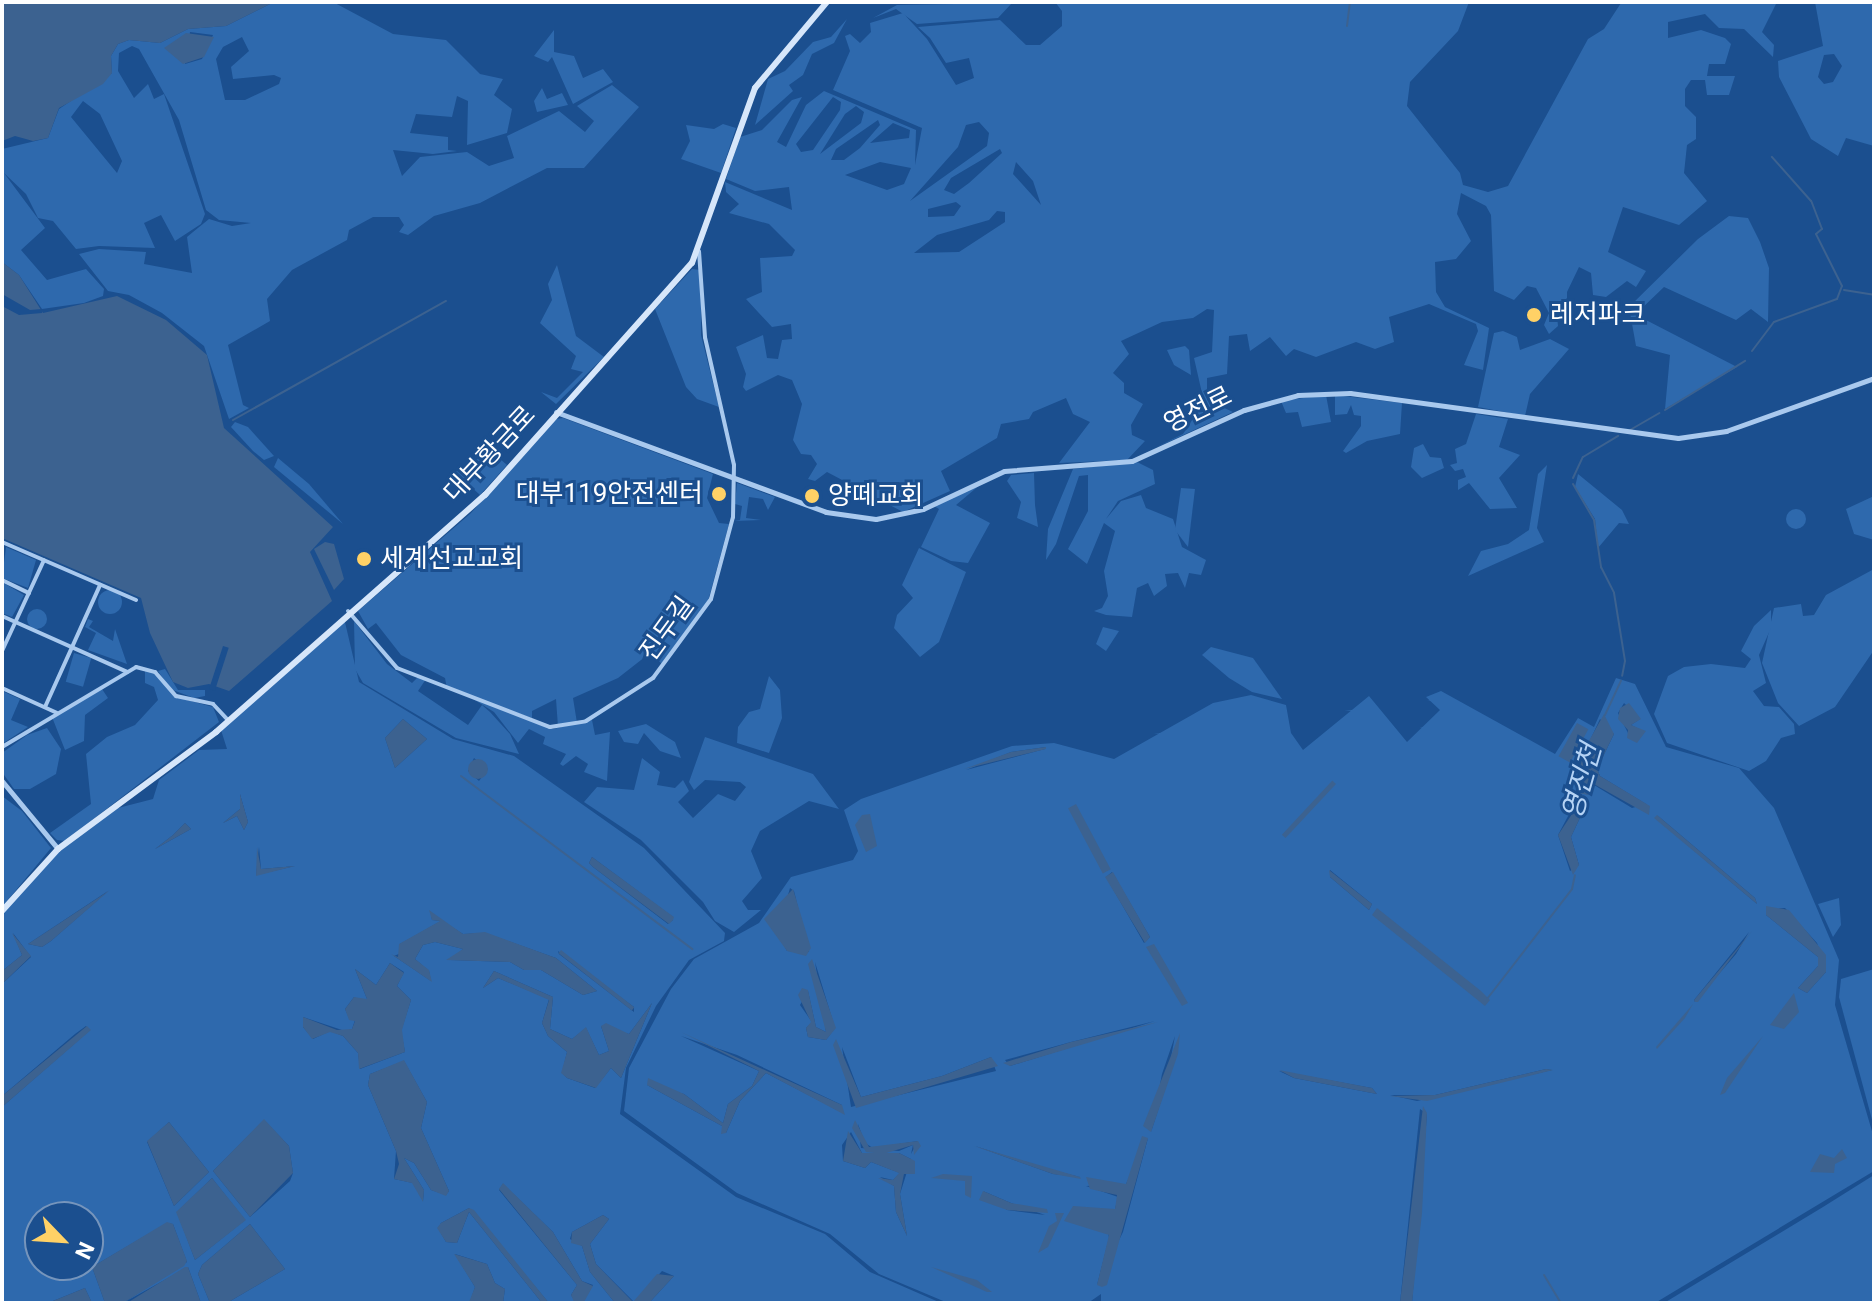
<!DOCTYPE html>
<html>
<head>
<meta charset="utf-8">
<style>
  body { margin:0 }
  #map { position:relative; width:1876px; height:1305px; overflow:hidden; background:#1b4f8f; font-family:Roboto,"Noto Sans KR",sans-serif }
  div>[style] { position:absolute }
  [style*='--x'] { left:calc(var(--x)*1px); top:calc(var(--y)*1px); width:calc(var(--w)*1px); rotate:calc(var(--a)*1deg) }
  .green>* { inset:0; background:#2e69ad; transform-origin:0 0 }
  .round { border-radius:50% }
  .water>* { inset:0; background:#3c6290; transform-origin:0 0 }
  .pier>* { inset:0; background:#1b4f8f; transform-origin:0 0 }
  .stream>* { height:2px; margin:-1px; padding:0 1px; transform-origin:1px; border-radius:1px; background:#3c6290 }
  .minor>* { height:4px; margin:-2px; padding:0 2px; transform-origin:2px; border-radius:2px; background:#a9c9ee }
  .tertiary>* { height:5px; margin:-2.5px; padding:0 2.5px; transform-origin:2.5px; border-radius:2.5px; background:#a9c9ee }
  .secondary>* { height:6px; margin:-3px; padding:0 3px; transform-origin:3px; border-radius:3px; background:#d6e6fa }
  .dots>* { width:22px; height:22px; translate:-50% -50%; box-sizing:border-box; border:4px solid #1b4f8f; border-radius:50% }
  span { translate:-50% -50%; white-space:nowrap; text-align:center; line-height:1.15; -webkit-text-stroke:6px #1b4f8f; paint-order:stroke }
  .poi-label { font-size:26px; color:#fff }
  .left { translate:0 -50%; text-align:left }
  .right { translate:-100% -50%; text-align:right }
  .street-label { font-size:26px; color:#fff }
  .water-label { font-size:28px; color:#b5d3f5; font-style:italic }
  .frame { position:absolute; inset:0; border:4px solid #fff; pointer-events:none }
  .north { position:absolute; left:24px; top:1201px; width:80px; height:80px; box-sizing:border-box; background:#1b4f8f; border:2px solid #7695bc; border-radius:50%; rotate:115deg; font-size:22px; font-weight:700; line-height:32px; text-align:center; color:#fff }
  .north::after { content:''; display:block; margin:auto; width:28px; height:36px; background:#ffd166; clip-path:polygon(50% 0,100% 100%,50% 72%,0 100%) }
</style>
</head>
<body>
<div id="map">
  <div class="green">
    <div style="clip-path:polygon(evenodd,274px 2px,333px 2px,393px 34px,446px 40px,480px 74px,503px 79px,494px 95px,512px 109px,507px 133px,467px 145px,468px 101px,457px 96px,452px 117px,416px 114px,410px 133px,448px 137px,448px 150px,457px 151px,433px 154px,393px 150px,402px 176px,420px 157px,467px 152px,489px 166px,514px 158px,507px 136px,559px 111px,585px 132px,594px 121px,577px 106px,612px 85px,639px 107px,584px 168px,547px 168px,480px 203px,434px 216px,408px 235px,399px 232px,404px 225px,399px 217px,373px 217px,349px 230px,347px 240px,292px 270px,267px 299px,270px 321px,228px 345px,243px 405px,249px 408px,229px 419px,204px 346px,162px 313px,129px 295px,108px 291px,79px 254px,99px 249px,146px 252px,144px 264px,192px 273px,187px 237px,193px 232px,209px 219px,232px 226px,251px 223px,219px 220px,206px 210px,179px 120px,139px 49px,132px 46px,119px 53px,118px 71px,134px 98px,148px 84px,154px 99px,164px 94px,205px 214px,201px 224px,175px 241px,161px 215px,144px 223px,155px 248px,99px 246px,76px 249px,53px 221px,38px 218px,26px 194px,4px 173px,45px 228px,21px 250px,47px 280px,86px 269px,104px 289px,103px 296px,84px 303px,42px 309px,19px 275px,2px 262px,2px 149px,48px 138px,59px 109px,112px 73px,111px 56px,118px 44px,129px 40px,160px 43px,188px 29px,226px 26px,274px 2px,190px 32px,213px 35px,202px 59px,185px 64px,190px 32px,274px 2px,242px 37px,249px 51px,231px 67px,233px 79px,274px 75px,281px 78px,279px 84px,245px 100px,225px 100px,216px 59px,223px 47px,242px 37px,274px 2px,83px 101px,100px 114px,122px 161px,117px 173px,71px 117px,83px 101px)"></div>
    <div style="clip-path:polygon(evenodd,1055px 2px,1469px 2px,1458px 31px,1410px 82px,1407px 106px,1460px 173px,1463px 185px,1488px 192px,1508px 186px,1588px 39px,1604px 29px,1621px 3px,1777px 2px,1762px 32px,1774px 45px,1773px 57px,1744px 29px,1719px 28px,1705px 14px,1668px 22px,1668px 38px,1701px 30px,1725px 38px,1731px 44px,1725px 64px,1709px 64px,1707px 76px,1735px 76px,1729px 95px,1707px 95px,1705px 80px,1691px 80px,1685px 89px,1685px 106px,1696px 117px,1696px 139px,1687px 145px,1684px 173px,1707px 201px,1679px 225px,1623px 207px,1608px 252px,1646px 271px,1636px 287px,1627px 281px,1606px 297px,1593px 295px,1591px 273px,1579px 267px,1567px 292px,1567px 309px,1557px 316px,1558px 326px,1549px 334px,1544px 325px,1549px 313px,1536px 288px,1527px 286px,1514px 300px,1494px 291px,1491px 215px,1486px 206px,1461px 193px,1457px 214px,1471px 241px,1456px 259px,1435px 262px,1436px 292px,1445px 307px,1489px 328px,1483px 370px,1464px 365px,1478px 331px,1476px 324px,1429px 304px,1389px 317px,1394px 342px,1375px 349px,1356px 342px,1316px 357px,1294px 349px,1286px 356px,1270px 337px,1250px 351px,1247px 334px,1229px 336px,1227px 374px,1207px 378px,1207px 400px,1233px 412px,1155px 448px,1183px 434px,1204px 402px,1194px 358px,1212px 352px,1214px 310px,1207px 309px,1193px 318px,1162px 322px,1121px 341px,1129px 354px,1113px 373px,1124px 383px,1124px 393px,1143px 404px,1131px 425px,1132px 435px,1145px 441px,1127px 460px,1059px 463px,1090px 422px,1073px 414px,1066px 398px,1033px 412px,1029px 419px,1001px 424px,997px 438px,941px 471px,950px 491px,903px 512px,827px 472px,815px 481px,808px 479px,817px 464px,811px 455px,801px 454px,793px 440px,802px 404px,792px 380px,778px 375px,746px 391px,743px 387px,746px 374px,736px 347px,763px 335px,767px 358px,778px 359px,782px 340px,792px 339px,791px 324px,772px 327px,746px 299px,762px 292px,760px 258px,792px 256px,795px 250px,769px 224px,729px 213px,739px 204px,726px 192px,725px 182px,792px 210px,789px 187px,755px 191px,726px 179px,740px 137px,762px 130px,792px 100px,802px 97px,777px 142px,786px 147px,806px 105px,824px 91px,916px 130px,915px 165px,922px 128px,833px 90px,850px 51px,845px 36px,850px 34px,860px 43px,871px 32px,870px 23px,903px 13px,927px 39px,956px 85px,974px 78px,969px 58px,946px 63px,930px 38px,918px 27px,1000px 20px,1026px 45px,1040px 45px,1062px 26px,1062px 11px,1055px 2px,833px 97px,841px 102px,840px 110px,813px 150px,801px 152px,796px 144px,833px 97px,1055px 2px,856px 106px,864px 112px,861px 123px,820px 154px,845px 114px,856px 106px,1055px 2px,878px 120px,880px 125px,860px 148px,844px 160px,831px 160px,836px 149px,878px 120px,1055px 2px,979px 122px,989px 133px,987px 146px,910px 201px,958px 147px,966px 125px,979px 122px,1055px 2px,893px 123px,910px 130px,909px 138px,870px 143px,893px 123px,1055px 2px,1000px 149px,1002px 153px,969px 183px,954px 194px,944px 190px,951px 178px,1000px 149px,1055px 2px,880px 162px,911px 168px,904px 184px,887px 190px,845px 175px,880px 162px,1055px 2px,1016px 162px,1033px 181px,1041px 205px,1013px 174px,1016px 162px,1055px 2px,956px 202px,961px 206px,954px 216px,928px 217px,928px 209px,956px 202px,1055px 2px,997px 211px,1005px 212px,1005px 222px,959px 252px,914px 253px,937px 235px,989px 220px,997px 211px)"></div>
    <div style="clip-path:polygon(evenodd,1815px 2px,1874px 2px,1874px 146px,1846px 138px,1838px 156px,1811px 139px,1779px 77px,1778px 61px,1823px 46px,1815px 2px,1834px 54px,1842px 66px,1833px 82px,1824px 84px,1818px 77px,1824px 55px,1834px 54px)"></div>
    <div style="clip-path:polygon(1012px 3px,998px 18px,917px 24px,896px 9px,873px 18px,897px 5px)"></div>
    <div style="clip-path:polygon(847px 19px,834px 43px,812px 54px,803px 75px,789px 85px,793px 91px,755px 125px,768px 79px,785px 71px,813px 42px,831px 37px)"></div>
    <div style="clip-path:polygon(554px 30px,554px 52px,574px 56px,583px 78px,603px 69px,613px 82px,573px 104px,552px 57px,548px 62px,534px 56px)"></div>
    <div style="clip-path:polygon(542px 88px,547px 99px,562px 93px,568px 105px,537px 112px,534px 101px)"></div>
    <div style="clip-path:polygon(723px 124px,736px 128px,721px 173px,681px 159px,690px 141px,686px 125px,714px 129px)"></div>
    <div style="clip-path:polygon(1729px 216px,1748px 218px,1760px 242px,1769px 268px,1768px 322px,1751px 309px,1736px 320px,1664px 287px,1640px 310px,1646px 320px,1737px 367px,1665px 409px,1670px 355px,1636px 346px,1629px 307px,1698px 239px)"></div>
    <div style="clip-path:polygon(557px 265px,576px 336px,604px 357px,556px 404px,541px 392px,557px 398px,583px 372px,571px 369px,576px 356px,540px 323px,552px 300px,548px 284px)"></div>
    <div style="clip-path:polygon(692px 269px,701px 270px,701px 335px,719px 407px,697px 399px,686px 387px,655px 309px)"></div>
    <div style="clip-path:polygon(1503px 331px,1517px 337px,1520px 350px,1550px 339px,1569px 349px,1530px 394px,1525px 416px,1478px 407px,1494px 333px)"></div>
    <div style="clip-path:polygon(1185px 346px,1189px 350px,1191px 375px,1174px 365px,1167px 350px)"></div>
    <div style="clip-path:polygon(1326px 395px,1331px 422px,1302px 427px,1298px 412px,1286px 413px,1281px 401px)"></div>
    <div style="clip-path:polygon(1335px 395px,1402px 403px,1400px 434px,1367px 441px,1346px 453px,1343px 451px,1361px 426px,1361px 416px,1354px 415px,1351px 405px,1347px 414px,1335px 415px)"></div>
    <div style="clip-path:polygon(1476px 414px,1508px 419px,1499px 447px,1520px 455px,1499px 478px,1517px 508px,1490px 509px,1469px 483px,1458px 490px,1458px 480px,1466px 477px,1463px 469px,1455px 471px,1450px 465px,1457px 463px,1455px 449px,1466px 444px)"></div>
    <div style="clip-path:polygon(563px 418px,713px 474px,707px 498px,719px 523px,729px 524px,708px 601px,662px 664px,650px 653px,618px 678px,573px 698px,577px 723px,558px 727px,556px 699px,532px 711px,532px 718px,447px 689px,445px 678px,401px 655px,376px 623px,368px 629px,358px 611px,471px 513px,556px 419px)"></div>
    <div style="clip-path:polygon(235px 422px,248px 427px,274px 456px,264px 460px,253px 451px,231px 427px)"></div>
    <div style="clip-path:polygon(1423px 444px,1430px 457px,1441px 458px,1444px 468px,1422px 478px,1411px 467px,1414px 448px)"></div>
    <div style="clip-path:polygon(491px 451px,507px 465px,480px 495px,455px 472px)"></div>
    <div style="clip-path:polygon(278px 458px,309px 484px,343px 524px,274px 467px)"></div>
    <div style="clip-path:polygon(1137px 462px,1153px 470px,1155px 484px,1118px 501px,1106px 519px,1121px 501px,1141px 495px,1146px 508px,1173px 519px,1182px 547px,1206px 560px,1201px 575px,1189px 573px,1185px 588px,1178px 573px,1165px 574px,1167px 586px,1154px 596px,1148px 583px,1137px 588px,1132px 617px,1106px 615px,1094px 611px,1102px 608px,1108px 596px,1104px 571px,1115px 531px,1104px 523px,1087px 564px,1068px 549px,1088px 511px,1088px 475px,1079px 476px,1056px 544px,1046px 560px,1048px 529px,1073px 469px)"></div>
    <div style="clip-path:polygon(1547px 465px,1537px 528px,1544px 542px,1468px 576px,1481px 551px,1508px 544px,1529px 530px,1538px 474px)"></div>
    <div style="clip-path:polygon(1034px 473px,1035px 505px,1038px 527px,1017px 518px,1021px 502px,1007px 481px,1011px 475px)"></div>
    <div style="clip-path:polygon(1578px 474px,1622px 510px,1629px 524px,1619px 523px,1598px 548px,1595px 519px,1575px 487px)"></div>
    <div style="clip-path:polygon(737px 483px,775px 497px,768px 510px,763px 499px,749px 497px,746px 518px,761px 520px,734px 521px,740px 520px,742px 506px,735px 504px)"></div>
    <div style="clip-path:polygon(981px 484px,956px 505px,990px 523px,968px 563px,951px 561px,921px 547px,939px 509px,934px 506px)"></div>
    <div style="clip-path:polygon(1181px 488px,1195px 489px,1188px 547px,1175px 530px)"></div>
    <div style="clip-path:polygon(1874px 496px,1874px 540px,1854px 534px,1846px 509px)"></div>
    <div class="round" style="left:1786px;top:509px;width:20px;height:20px"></div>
    <div style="clip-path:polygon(6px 547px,36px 560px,28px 588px,2px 578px)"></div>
    <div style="clip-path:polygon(919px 548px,966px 572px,939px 642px,920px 657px,894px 628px,897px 615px,913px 598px,902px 585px)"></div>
    <div style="clip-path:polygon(1874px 569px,1874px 650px,1835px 707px,1799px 726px,1778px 703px,1762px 663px,1774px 608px,1801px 604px,1803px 616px,1814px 615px,1826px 595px)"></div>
    <div style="clip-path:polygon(2px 582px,24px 595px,12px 617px,2px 613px)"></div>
    <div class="round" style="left:98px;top:590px;width:24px;height:24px"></div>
    <div class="round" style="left:27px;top:609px;width:20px;height:20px"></div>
    <div style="clip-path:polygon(1771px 610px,1771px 628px,1759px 655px,1766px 683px,1753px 691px,1764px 706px,1779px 707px,1794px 724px,1795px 734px,1781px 738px,1766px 761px,1749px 771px,1667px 743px,1654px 714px,1668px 676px,1684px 667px,1711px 664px,1745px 668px,1751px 659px,1741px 651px,1754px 626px)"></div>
    <div style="clip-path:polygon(evenodd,344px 618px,359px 682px,453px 739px,514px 756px,644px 848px,725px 933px,724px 941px,689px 960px,656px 1006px,626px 1068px,620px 1114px,736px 1197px,825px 1234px,870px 1272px,941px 1303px,649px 1303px,674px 1276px,662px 1271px,634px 1302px,596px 1264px,590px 1244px,609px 1219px,603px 1215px,572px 1232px,570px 1239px,582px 1246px,590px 1272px,615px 1303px,582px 1303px,593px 1285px,582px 1281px,553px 1232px,503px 1184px,499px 1190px,577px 1285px,571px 1295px,576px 1303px,549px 1303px,469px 1208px,441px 1223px,438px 1228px,446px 1242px,457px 1243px,469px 1212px,542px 1303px,503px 1303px,505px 1289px,495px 1283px,487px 1264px,455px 1254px,475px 1287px,470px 1302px,477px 1303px,227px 1303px,285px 1269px,250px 1224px,202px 1265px,198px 1274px,210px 1303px,201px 1303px,188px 1267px,123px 1303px,187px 1262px,173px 1224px,167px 1223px,92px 1267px,105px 1303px,92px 1303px,85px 1288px,48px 1303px,2px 1303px,2px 1107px,90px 1030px,86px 1026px,75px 1034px,2px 1096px,2px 984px,31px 957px,13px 933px,22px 955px,2px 971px,2px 915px,45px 863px,73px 841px,118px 808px,153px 799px,159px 780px,199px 750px,227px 749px,221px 730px,344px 618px,403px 719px,427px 739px,395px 768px,385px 738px,403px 719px,344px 618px,474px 758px,488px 769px,479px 781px,468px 771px,474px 758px,344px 618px,240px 794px,248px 822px,244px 830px,237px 816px,223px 823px,240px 809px,240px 794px,344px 618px,185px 823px,191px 829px,155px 849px,173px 835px,185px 823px,344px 618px,259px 847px,261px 869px,295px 866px,256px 875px,259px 847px,344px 618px,592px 857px,673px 917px,673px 920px,668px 924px,593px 867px,589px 863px,592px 857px,344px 618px,108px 891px,51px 941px,42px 947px,28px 944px,108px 891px,344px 618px,431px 914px,463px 934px,485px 933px,556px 958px,597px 991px,583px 995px,541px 970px,524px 970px,510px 962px,450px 960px,463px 949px,435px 942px,423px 945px,415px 959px,429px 971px,431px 981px,394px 956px,401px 953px,400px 944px,441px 921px,432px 920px,431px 914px,344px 618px,558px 951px,634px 1007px,634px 1012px,559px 954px,558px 951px,344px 618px,390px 963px,404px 972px,397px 986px,411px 1000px,401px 1031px,405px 1052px,360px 1069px,358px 1053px,343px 1036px,330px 1031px,313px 1039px,303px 1027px,303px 1017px,345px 1031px,352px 1029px,355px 1020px,350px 1020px,345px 1009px,354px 997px,366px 1003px,367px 999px,355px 969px,376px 985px,390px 963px,344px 618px,494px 971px,553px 997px,550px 1029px,572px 1039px,586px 1028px,599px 1055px,609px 1051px,601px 1026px,629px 1034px,652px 1003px,621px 1078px,611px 1068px,595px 1088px,567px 1078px,562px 1073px,567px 1052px,548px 1036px,542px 1023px,549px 999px,498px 978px,483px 988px,494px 971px,344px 618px,404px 1061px,427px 1102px,421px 1128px,449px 1191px,446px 1195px,431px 1190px,414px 1163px,404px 1158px,424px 1190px,423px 1201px,413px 1183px,394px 1179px,396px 1151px,368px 1085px,370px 1074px,404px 1061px,344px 618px,264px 1120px,289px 1146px,293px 1173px,290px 1181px,250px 1217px,213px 1171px,264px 1120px,344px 618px,169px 1122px,209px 1172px,174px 1206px,147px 1142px,169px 1122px,344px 618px,212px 1178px,245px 1220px,195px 1260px,177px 1212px,212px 1178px,344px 618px,40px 1217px,88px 1217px,88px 1265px,40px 1265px,40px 1217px)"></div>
    <div style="clip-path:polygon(88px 619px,93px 621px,89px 627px,113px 641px,115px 629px,127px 664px,88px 650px,96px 633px,85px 627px)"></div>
    <div style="clip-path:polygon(354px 621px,387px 664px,412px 683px,419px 676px,426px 679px,418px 691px,468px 725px,482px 705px,490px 712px,510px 734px,519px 754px,456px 738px,363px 683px,355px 669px)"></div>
    <div style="clip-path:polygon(1103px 627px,1119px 631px,1106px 651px,1096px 644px)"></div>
    <div style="clip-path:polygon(1211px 647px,1253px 658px,1282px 699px,1252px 692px,1229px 678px,1202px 655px)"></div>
    <div style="left:74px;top:653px;width:18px;height:30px;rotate:16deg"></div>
    <div style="clip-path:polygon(165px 669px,178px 690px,205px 690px,205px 696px,194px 698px,170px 689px,158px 671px)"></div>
    <div style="clip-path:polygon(145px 671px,154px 673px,176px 697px,213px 707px,219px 722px,65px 841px,57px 840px,50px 833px,91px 804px,86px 754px,107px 737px,135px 725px,158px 700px,154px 687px,145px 683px)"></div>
    <div style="clip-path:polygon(769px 676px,780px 690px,782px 718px,769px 753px,737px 743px,738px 727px,749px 712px,760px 709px)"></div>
    <div style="clip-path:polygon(evenodd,1616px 678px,1635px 684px,1666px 747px,1739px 768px,1774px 808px,1839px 960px,1835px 1005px,1874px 1138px,1874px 1171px,1655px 1303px,1412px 1303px,1427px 1114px,1420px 1109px,1400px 1303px,1101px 1303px,1101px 1294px,1088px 1303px,948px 1303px,879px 1274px,830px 1234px,737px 1193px,624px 1111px,629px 1068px,671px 989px,694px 959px,759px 923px,791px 877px,853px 860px,858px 851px,844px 810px,861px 799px,1012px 746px,1054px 743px,1114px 759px,1213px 703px,1251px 695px,1286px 705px,1291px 733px,1303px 750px,1369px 696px,1407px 742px,1440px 710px,1426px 697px,1441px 691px,1555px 754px,1578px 718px,1594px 727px,1616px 678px,1624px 703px,1640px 719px,1631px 725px,1639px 729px,1628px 733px,1618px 713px,1624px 703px,1616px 678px,1600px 719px,1614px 734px,1597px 769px,1600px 776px,1646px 804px,1632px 808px,1589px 782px,1578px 793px,1577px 768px,1600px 719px,1616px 678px,1046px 747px,1045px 749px,966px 770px,1011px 752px,1046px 747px,1616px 678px,1575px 803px,1585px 807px,1571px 837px,1579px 865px,1570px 871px,1558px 835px,1575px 803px,1616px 678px,1657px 815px,1755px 898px,1757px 904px,1685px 843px,1657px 815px,1616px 678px,1330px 870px,1372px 904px,1369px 910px,1330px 877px,1330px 870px,1616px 678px,1112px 872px,1150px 937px,1144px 943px,1106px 877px,1112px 872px,1616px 678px,790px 888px,794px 891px,809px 952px,787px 951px,777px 933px,790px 888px,1616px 678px,1785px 908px,1817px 943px,1826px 972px,1807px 993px,1798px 988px,1818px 966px,1818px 957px,1766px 915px,1772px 909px,1785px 908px,1616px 678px,1749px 932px,1736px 954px,1695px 1002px,1694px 1000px,1749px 932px,1616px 678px,815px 962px,835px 1028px,826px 1040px,808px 1037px,806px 1028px,812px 1022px,800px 1005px,808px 991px,816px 1027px,826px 1032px,815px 962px,1616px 678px,1155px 1021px,1010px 1066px,1005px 1060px,1071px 1042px,1155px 1021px,1616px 678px,681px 1036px,737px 1055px,842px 1105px,841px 1112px,766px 1073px,740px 1101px,726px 1133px,722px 1126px,647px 1085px,684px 1094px,723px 1123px,728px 1104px,752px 1086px,759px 1071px,681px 1036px,1616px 678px,1175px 1036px,1165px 1089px,1151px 1132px,1162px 1074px,1175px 1036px,1616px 678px,842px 1047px,861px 1097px,942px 1076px,991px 1057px,996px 1071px,851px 1107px,842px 1047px,1616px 678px,1546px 1069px,1552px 1070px,1417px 1101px,1390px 1095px,1435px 1095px,1546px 1069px,1616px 678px,1279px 1071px,1372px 1088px,1377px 1094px,1294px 1078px,1279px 1071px,1616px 678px,858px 1124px,865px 1143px,873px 1148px,918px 1141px,911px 1154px,913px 1145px,899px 1151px,861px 1148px,858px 1124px,1616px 678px,851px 1132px,862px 1153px,899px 1153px,911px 1159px,900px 1194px,907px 1236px,896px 1212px,894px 1186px,880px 1177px,893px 1180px,900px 1173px,871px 1162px,865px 1168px,843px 1161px,842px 1145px,851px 1132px,1616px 678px,1148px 1138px,1123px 1232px,1097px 1285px,1109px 1238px,1105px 1211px,1115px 1209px,1118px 1197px,1086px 1186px,1126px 1184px,1148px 1138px,1616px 678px,975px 1146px,1044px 1168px,1080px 1177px,1053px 1174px,975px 1146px,1616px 678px,983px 1191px,1011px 1203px,1045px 1215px,1007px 1210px,983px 1191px)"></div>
    <div style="clip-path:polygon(102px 689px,108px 698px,85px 715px,84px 741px,65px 750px,52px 717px)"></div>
    <div style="clip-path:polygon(2px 691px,20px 699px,11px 720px,28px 727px,2px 744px)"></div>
    <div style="clip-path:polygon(470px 697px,553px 729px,592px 720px,595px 735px,610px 732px,607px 781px,584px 772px,588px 764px,576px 756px,563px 766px,560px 764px,566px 754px,543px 744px,545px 737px,529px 729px,518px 743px,494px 712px)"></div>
    <div style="clip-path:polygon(646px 724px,675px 742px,681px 758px,660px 751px,644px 733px,638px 744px,624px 742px,618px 731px)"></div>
    <div style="clip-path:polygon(47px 728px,61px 749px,56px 774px,30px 789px,14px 789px,2px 772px,2px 753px,27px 735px)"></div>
    <div style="clip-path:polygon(705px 737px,813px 774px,839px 809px,809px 801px,760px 831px,751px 851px,762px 878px,742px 901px,748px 910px,761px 910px,734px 932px,715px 921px,703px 902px,641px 840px,584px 802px,597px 787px,634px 790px,642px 758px,660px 772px,657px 785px,675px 788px,683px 780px,689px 791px,678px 802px,693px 818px,718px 794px,735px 801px,746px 787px,740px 782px,705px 780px,694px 790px,689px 782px)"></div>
    <div style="clip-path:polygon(2px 796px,22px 811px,51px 848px,2px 907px)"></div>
    <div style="clip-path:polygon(1839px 898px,1841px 925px,1833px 937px,1818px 904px)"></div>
    <div style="clip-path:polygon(1874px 969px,1874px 1127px,1839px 997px,1841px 979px)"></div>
    <div style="clip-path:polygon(1874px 1175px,1874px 1303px,1664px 1303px,1823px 1207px)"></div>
  </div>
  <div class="water">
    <div style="clip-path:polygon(2px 2px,274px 2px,226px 26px,188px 29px,160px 43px,129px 40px,118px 44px,111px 56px,112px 73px,103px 84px,59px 108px,48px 138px,33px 141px,15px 136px,2px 141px)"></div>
    <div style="clip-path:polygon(186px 33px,214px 37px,204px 57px,183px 64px,164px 48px)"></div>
    <div style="clip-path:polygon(2px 262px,19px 275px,43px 313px,117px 296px,166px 320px,207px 355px,224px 428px,333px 527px,310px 552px,332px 601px,229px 691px,209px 684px,188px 688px,173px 682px,150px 633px,141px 598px,2px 538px)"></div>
    <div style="clip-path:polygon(325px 542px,334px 544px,344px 579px,334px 590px,314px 549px)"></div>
    <div style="clip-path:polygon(1629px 703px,1641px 719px,1631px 725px,1646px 731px,1637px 743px,1627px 738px,1628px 730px,1618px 719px,1620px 708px)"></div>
    <div style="clip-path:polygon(1604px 714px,1614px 734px,1597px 769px,1600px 776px,1650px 806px,1649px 815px,1592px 783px,1588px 795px,1578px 793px,1581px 755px)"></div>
    <div style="clip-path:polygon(403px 719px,427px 739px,395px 768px,385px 738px)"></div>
    <div style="left:1577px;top:723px;width:13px;height:38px;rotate:29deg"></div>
    <div style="clip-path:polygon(1046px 747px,1046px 749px,964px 769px,1011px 752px)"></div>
    <div class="round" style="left:468px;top:759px;width:20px;height:20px"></div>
    <div style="left:1336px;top:784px;width:74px;height:5px;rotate:133deg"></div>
    <div style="clip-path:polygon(240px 794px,248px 822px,244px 830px,237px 816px,223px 823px,240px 809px)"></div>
    <div style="clip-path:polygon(1582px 799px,1585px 807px,1571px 837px,1579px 865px,1573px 875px,1558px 835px)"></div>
    <div style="left:1076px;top:804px;width:74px;height:9px;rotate:62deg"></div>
    <div style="clip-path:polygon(870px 814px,877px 846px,866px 852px,855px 825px,862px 815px)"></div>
    <div style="clip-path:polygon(1657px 815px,1755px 898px,1757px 904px,1654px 818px)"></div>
    <div style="clip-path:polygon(185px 823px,191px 829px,155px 849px,173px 835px)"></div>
    <div style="clip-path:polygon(257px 847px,261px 869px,295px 866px,256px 876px)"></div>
    <div style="clip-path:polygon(592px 857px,674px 917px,673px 920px,669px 924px,593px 867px,589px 863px)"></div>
    <div style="clip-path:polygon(1329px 870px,1372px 904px,1369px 910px,1330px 877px)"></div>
    <div style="clip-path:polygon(1113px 872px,1150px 937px,1145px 943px,1105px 877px)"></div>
    <div style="clip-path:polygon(793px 889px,811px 948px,806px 956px,787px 951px,764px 919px)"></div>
    <div style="clip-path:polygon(110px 890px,51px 941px,42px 947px,28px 944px)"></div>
    <div style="clip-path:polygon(1766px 906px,1789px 910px,1826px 955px,1826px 972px,1807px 993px,1798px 988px,1818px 966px,1818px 957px,1766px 915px)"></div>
    <div style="clip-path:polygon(1377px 908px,1481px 991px,1490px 1000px,1485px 1006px,1372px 915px)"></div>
    <div style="clip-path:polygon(429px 910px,463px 934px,485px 932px,556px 958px,597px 991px,583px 995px,541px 970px,524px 970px,510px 962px,446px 960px,463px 949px,435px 942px,423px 945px,415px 959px,429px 970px,432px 982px,391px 954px,398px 957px,399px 944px,440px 921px,432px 920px)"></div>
    <div style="clip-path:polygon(1752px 931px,1698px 1002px,1695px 1002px,1694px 1000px)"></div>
    <div style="clip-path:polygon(12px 933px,31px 956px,2px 984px,2px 971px,22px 955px)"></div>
    <div style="clip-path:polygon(1154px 944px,1157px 949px,1188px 1003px,1182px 1006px,1146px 947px)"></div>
    <div style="left:561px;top:950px;width:93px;height:4px;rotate:38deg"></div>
    <div style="clip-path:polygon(812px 959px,836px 1028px,826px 1040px,808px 1037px,806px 1028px,811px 1022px,798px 995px,802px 988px,808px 990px,816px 1027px,826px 1032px,808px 964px)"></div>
    <div style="clip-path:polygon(390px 963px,404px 973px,397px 986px,411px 1000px,402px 1030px,405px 1052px,359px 1069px,358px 1053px,343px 1036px,330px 1032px,312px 1039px,303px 1027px,303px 1017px,337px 1030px,352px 1029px,355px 1021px,349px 1020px,345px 1009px,354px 997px,367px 999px,355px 969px,376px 985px)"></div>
    <div style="clip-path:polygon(494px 971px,553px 997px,550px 1029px,572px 1039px,586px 1027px,599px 1055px,609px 1051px,601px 1026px,606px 1023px,629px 1034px,652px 1003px,621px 1078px,611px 1068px,596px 1088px,567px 1078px,561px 1073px,567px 1052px,548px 1036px,542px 1023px,549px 1000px,498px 978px,483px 988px)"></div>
    <div style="clip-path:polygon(1794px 993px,1799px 1012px,1784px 1029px,1770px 1025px)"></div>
    <div style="clip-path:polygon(1693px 1004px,1685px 1018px,1657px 1049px,1656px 1047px)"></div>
    <div style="clip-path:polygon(1158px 1022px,1010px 1066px,1003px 1063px,1071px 1042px)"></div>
    <div style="clip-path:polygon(87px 1026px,91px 1030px,2px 1107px,2px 1096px)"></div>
    <div style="clip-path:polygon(681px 1032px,842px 1105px,845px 1115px,766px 1073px,740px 1101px,726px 1133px,721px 1134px,722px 1126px,647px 1085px,648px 1078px,684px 1094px,723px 1123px,728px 1104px,752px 1086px,759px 1071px)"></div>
    <div style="clip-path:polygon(1180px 1033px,1178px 1054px,1151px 1132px,1143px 1126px)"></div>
    <div style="clip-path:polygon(1763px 1036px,1725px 1093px,1720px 1095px,1727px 1078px)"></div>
    <div style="clip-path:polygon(836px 1039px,861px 1097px,942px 1076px,991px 1057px,998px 1066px,856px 1108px,833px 1045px)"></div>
    <div style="clip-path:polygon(404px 1060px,427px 1102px,421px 1128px,449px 1191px,446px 1196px,431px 1190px,414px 1163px,404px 1158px,424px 1190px,423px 1202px,412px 1183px,394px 1179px,399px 1164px,396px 1151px,368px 1085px,370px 1074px)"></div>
    <div style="clip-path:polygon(1546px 1069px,1553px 1070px,1427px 1101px,1390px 1096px,1435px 1095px)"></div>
    <div style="clip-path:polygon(1279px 1070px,1372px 1088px,1377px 1094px,1294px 1078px)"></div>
    <div style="clip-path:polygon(1423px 1106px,1427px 1113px,1422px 1213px,1412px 1303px,1400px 1303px)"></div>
    <div style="clip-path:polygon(264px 1119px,289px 1146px,293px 1173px,250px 1217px,213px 1171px)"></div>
    <div style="clip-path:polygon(855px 1120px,869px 1147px,918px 1141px,921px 1146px,914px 1155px,913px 1145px,883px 1154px,866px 1152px,852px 1128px)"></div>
    <div style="clip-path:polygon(169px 1122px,209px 1172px,174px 1206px,147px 1141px)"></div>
    <div style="clip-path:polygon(848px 1131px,862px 1153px,899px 1153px,915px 1161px,915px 1174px,904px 1174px,900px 1194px,907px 1236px,896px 1212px,894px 1186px,878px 1178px,893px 1180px,899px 1173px,871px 1162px,865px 1168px,843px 1161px)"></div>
    <div style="clip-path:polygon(1142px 1136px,1148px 1138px,1107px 1285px,1102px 1287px,1097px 1285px,1109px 1235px,1064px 1221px,1073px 1206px,1115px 1209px,1117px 1195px,1090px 1189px,1086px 1177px,1126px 1184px)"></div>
    <div style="clip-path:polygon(974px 1146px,1080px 1177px,1081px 1179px,1053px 1174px)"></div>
    <div style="clip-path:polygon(1842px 1149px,1847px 1158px,1835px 1164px,1834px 1173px,1810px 1172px,1820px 1154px,1834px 1158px)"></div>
    <div style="clip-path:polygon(943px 1174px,972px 1176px,971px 1198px,965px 1195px,965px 1181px,931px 1178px)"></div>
    <div style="clip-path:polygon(212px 1178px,246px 1220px,195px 1260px,176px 1212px)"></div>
    <div style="clip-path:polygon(503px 1183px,553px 1232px,582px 1281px,593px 1286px,584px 1302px,574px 1302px,571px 1295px,577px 1285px,499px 1189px)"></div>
    <div style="clip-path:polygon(983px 1191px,1011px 1203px,1047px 1209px,1048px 1213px,1007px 1210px,979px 1200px)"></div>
    <div style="clip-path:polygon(469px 1208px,474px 1210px,549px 1303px,542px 1303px,469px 1212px,457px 1243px,446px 1242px,437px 1228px,441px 1223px)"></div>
    <div style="clip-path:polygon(1055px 1213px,1064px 1213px,1048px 1247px,1038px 1253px,1049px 1226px,1057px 1221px)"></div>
    <div style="clip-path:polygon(603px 1215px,609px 1219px,590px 1244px,596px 1264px,633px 1302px,657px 1274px,674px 1276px,649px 1303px,615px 1303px,590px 1272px,582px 1246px,571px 1243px,572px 1232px)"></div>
    <div style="clip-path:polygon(167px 1222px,173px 1224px,187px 1261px,184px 1266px,123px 1303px,105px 1303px,92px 1267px)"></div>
    <div style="clip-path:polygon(250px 1224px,285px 1269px,227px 1303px,210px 1303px,198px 1274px,202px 1265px)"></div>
    <div style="clip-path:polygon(454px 1254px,487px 1264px,495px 1283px,505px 1289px,503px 1303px,469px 1302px,475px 1287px)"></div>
    <div style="clip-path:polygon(188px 1267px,201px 1303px,127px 1303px,185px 1267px)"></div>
    <div style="clip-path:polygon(931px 1267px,977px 1280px,992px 1292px,987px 1292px)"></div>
    <div style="clip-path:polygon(85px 1288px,92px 1303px,48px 1303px)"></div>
  </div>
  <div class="pier">
    <div style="clip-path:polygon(2px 294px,30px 310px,42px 309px,42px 313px,19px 315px,2px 306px)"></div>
    <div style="left:223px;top:646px;width:6px;height:45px;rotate:18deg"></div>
  </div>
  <div class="stream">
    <div style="--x:1347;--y:26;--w:24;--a:-83"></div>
    <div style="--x:1844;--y:290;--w:30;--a:9"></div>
    <div style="--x:1752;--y:351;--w:36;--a:-53"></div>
    <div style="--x:1774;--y:322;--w:67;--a:-20.1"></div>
    <div style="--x:1837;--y:299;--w:14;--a:-69"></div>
    <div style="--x:1842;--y:286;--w:58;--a:-116.6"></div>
    <div style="--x:1816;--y:234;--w:8;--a:-40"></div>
    <div style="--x:1822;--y:229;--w:30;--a:-111"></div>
    <div style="--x:1811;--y:201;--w:59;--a:-131.6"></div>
    <div style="--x:1665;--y:410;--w:94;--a:-31.5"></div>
    <div style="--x:233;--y:420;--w:244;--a:-29.2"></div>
    <div style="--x:1630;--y:430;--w:34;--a:-30"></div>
    <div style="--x:1573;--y:478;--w:23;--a:-65"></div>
    <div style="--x:1583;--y:457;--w:41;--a:-31"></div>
    <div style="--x:1573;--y:484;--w:42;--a:59.7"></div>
    <div style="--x:1594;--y:520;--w:48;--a:81.5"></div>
    <div style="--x:1601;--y:567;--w:29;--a:63"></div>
    <div style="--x:1614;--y:593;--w:69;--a:80.8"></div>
    <div style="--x:1625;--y:661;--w:15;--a:101"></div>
    <div style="--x:1605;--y:715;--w:38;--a:-65"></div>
    <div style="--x:461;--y:776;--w:289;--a:36.8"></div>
    <div style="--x:1487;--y:999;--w:139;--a:-52.3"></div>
    <div style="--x:1572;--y:889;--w:14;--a:-78"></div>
    <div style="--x:1544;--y:1275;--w:33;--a:59"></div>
  </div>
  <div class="minor">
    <div style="--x:2;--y:542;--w:146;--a:23.4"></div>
    <div style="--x:2;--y:580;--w:30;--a:26"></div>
    <div style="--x:348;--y:611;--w:75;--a:49.3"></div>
    <div style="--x:397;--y:668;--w:164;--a:21.1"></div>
    <div style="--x:550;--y:727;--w:36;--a:-9"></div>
    <div style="--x:586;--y:721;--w:80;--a:-32.7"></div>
    <div style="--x:653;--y:678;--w:98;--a:-53.7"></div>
    <div style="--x:711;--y:599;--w:85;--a:-75"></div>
    <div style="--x:733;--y:517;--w:52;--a:-88.9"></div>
    <div style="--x:734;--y:465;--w:131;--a:-102.8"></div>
    <div style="--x:705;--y:337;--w:86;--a:-94"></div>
    <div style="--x:2;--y:616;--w:137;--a:24.1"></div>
    <div style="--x:2;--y:651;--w:100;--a:-65.2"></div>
    <div style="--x:2;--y:688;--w:60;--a:24.4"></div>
    <div style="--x:45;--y:707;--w:134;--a:-65.7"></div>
    <div style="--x:2;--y:747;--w:156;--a:-30.8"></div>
    <div style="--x:136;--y:667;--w:20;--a:15"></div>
    <div style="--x:155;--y:672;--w:32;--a:49"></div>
    <div style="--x:176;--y:696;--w:38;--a:12"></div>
    <div style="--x:213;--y:704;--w:22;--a:47"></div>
  </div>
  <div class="tertiary">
    <div style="--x:556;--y:412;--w:288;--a:20.3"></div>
    <div style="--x:826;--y:512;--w:50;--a:8"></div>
    <div style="--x:876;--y:519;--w:48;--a:-12"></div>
    <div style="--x:923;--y:509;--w:89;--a:-25.1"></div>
    <div style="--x:1004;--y:471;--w:128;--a:-4.5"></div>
    <div style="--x:1132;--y:461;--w:123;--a:-24.5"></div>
    <div style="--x:1244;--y:410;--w:56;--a:-15.5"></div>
    <div style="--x:1298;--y:395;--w:52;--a:-2.2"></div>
    <div style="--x:1350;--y:393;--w:331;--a:7.8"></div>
    <div style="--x:1678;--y:438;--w:49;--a:-8.3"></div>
    <div style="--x:1726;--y:431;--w:157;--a:-19.7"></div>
    <div style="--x:2;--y:781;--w:88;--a:50.5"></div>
  </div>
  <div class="secondary">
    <div style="--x:2;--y:911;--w:84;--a:-47.9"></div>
    <div style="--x:58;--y:849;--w:197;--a:-36.5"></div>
    <div style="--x:216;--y:732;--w:359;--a:-41.4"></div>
    <div style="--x:485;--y:495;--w:311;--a:-48.3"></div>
    <div style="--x:692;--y:263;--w:186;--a:-70.2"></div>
    <div style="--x:755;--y:88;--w:112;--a:-50.1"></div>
  </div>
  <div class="dots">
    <div style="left:1534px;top:315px;background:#ffd166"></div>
    <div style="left:719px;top:494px;background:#ffd166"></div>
    <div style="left:812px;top:496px;background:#ffd166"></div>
    <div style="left:364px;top:559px;background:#ffd166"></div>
  </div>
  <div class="poi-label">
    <span class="left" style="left:1550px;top:315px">레저파크</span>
    <span class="right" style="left:703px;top:494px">대부119안전센터</span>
    <span class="left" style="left:828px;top:496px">양떼교회</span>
    <span class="left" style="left:380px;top:559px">세계선교교회</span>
  </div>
  <div class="street-label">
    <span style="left:1198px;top:410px;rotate:-26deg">영전로</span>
    <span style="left:490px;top:454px;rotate:-47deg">대부황금로</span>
    <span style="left:667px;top:629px;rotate:-54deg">진두길</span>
  </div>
  <div class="water-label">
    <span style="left:1582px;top:782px;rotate:-74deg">영진천</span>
  </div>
  <div class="frame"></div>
  <div class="north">N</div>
</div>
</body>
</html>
